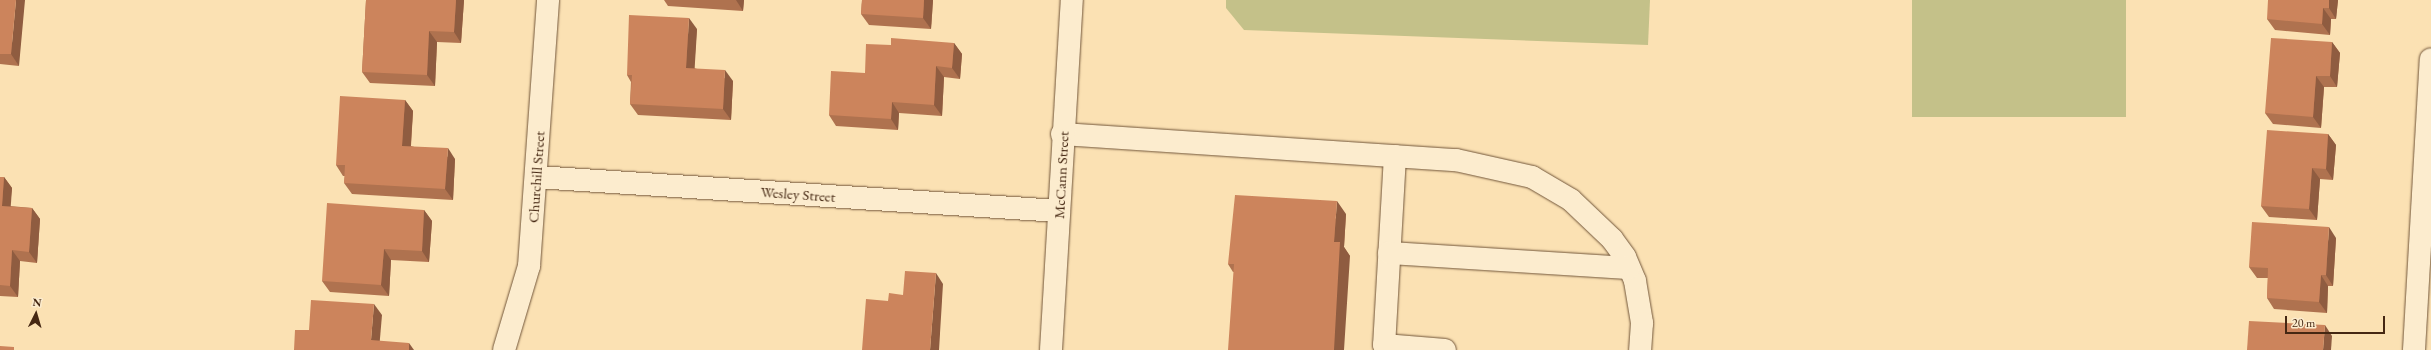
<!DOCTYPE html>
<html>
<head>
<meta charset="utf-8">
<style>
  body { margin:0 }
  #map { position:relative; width:2431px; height:350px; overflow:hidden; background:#fbe1b3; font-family:"EB Garamond",serif }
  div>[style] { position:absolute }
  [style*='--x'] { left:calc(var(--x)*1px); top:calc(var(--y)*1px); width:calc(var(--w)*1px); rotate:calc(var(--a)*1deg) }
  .green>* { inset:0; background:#c4c189; transform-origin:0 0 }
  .roads { filter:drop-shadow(0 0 1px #72563a) drop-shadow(0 0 1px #72563a) }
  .minor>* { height:22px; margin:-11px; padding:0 11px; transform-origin:11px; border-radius:11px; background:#fcecce }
  .wall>* { inset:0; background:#af724f }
  .shaded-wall>* { inset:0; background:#8f5c40 }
  .building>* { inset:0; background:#cc845c }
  span { translate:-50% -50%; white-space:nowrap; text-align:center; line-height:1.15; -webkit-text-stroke:3px #fcecce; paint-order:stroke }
  .street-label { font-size:15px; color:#452712 }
  .north { position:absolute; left:16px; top:294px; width:40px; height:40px; -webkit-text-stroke:3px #fcecce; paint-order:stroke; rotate:5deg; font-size:11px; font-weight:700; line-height:16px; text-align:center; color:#452712 }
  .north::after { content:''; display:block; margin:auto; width:14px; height:18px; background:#452712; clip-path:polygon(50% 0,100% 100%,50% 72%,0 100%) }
  .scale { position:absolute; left:2285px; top:316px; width:100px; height:18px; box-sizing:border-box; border:2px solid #452712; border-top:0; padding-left:5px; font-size:12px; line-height:14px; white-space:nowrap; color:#452712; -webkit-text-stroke:3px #fcecce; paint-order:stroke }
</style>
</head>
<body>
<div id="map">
  <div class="green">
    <div style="clip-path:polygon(1226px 0,1650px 0,1648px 45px,1244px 30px,1226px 8px)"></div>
    <div style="left:1912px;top:0;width:214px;height:117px"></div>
  </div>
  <div class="roads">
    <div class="minor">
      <div style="--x:1062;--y:134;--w:395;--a:3.8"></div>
      <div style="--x:1456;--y:160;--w:78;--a:12.6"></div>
      <div style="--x:1532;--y:177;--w:45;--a:30.5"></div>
      <div style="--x:1571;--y:200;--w:57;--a:43.6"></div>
      <div style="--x:1612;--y:239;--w:22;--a:54"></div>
      <div style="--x:1625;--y:257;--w:26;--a:67"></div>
      <div style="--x:1635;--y:281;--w:43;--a:80.5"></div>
      <div style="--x:1642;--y:323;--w:27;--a:94"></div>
      <div style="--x:1395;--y:156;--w:189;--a:93.3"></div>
      <div style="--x:1384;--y:345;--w:61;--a:4.7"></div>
      <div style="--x:536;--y:177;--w:524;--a:3.72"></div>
      <div style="--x:1389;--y:253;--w:240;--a:3.6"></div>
      <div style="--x:504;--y:350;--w:88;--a:-73.4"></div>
      <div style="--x:529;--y:266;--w:267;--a:-85.9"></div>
      <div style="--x:1051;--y:350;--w:351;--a:-86.6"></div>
      <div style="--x:2414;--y:350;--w:291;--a:-86.7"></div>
    </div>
  </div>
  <div class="wall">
    <div style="clip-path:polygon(0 0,19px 66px,0 64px)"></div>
    <div style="clip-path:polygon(366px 0,464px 0,461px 43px,437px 42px,435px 86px,370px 83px,362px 72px)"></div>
    <div style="clip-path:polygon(664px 0,744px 0,743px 11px,668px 6px)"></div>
    <div style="clip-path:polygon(862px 0,933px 0,931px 29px,869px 25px,861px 14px)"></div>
    <div style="clip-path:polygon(2338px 0,2336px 19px,2331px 19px,2330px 35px,2275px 30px,2267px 19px)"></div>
    <div style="clip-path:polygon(697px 29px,694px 68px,733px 81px,731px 120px,638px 115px,630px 104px,631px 82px,627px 75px)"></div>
    <div style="clip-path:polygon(2332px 42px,2340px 53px,2337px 87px,2324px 87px,2321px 128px,2273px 124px,2265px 113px)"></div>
    <div style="clip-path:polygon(954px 43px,962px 54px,960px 79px,944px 77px,942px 116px,899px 113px,898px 130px,836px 126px,829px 115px,891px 45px)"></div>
    <div style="clip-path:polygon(405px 100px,413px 111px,411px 146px,455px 159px,453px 200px,352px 194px,344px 183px,345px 176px,343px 176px,336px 165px)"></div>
    <div style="clip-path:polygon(2328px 134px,2336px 145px,2333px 180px,2320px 179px,2317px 220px,2269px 217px,2261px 206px)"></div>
    <div style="clip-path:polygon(0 177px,4px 177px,12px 188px,10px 206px,32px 208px,40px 219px,37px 263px,20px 261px,18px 297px,0 296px)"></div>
    <div style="clip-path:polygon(424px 210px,432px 221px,429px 262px,391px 260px,389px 296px,330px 292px,322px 281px)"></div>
    <div style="clip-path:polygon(1346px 214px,1344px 247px,1350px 256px,1233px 272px,1228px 264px)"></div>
    <div style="clip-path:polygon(2336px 238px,2333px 286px,2328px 286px,2327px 313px,2274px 309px,2267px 298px,2268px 278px,2257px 278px,2249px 267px)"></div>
  </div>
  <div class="shaded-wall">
    <div style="clip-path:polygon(16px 0,25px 0,19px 66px,11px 54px)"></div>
    <div style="clip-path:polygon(456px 0,464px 0,461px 43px,454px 32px)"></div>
    <div style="clip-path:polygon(736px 0,744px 0,743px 11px)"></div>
    <div style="clip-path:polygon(924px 0,933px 0,931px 29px,923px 18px)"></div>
    <div style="clip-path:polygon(2329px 0,2338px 0,2336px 19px,2329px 8px)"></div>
    <div style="clip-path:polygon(2323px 8px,2331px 19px,2330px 35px,2322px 24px)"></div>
    <div style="clip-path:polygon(689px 18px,697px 29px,694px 79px,686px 68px)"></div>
    <div style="clip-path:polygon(429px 31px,437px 42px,435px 86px,427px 75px)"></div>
    <div style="clip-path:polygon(2332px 42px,2340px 53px,2337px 87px,2330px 76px)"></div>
    <div style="clip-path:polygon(954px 43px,962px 54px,960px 79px,952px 68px)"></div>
    <div style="clip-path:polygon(936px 66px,944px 77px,942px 116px,934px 105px)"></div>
    <div style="clip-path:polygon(725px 70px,733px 81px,731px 120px,723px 109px)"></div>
    <div style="clip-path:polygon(2316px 76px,2324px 87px,2321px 128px,2313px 117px)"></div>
    <div style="clip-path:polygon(405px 100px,413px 111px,410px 157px,402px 146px)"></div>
    <div style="clip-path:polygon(892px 102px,899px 113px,898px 130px,891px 119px)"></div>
    <div style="clip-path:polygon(2328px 134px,2336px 145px,2333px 180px,2326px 169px)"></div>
    <div style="clip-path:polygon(448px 148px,455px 159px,453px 200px,445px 189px)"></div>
    <div style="clip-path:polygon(2312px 168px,2320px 179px,2317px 220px,2309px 209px)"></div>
    <div style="clip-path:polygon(4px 177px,12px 188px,10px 217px,2px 206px)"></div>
    <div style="clip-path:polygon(1337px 201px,1346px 214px,1344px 247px,1350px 256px,1344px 350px,1334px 350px,1334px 242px)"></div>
    <div style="clip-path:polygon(32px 208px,40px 219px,37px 263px,29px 252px)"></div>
    <div style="clip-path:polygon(424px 210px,432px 221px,429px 262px,422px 251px)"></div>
    <div style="clip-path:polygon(2329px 227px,2336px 238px,2333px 286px,2326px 275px)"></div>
    <div style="clip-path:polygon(384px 249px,391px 260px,389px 296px,381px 285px)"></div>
    <div style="clip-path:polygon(12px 250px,20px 261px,18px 297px,10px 286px)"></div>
    <div style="clip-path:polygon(936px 273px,943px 284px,939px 350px,930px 350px)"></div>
    <div style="clip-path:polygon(2321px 275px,2328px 286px,2327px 313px,2319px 302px)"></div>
    <div style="clip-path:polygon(374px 304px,382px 315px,379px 350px,371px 340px)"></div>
    <div style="clip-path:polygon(2325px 325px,2332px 336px,2331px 350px,2323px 350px)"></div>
    <div style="clip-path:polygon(409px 343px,414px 350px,409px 350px)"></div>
  </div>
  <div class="building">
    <div style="clip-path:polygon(0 0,16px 0,11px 54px,0 54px)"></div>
    <div style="clip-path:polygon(366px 0,456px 0,454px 32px,429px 31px,427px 75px,362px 72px)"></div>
    <div style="clip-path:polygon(862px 0,924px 0,923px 18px,861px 14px)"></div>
    <div style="clip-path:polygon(2268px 0,2329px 0,2329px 8px,2323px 8px,2322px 24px,2267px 19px)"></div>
    <div style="clip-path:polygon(629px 15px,689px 18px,686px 68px,725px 70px,723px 109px,630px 104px,632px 75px,627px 75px)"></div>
    <div style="clip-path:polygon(891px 38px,954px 43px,952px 68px,936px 66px,934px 105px,892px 102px,891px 119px,829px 115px,831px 71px,865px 73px,866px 44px,891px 45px)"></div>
    <div style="clip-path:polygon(2271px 38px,2332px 42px,2330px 76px,2316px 76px,2313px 117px,2265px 113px)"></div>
    <div style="clip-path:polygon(340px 96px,405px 100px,402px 146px,448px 148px,445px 189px,344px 183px,345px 165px,336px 165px)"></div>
    <div style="clip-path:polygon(2267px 130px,2328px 134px,2326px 169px,2312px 168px,2309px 209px,2261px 206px)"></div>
    <div style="clip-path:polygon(0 177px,4px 177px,2px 206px,32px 208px,29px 252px,12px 250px,10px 286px,0 285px)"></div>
    <div style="clip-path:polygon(1235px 195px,1337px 201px,1334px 242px,1340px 242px,1334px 350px,1228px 350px,1234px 264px,1228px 264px)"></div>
    <div style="clip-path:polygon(327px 203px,424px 210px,422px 251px,384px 249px,381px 285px,322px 281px)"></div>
    <div style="clip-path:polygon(2252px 222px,2329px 227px,2326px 275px,2321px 275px,2319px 302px,2267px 298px,2268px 268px,2249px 267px)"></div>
    <div style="clip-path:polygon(905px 271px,936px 273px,930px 350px,862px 350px,866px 299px,888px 301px,889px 293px,903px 295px)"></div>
    <div style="clip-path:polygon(311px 300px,374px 304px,371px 340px,409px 343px,409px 350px,294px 350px,295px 330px,309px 330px)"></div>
    <div style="clip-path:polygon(2249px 321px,2325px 325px,2323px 350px,2247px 350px)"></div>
    <div style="clip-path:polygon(0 346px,14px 347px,14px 350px,0 350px)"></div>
  </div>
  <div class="street-label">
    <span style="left:1061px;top:175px;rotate:-87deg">McCann Street</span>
    <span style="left:536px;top:177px;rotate:-86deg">Churchill Street</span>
    <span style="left:798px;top:194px;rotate:4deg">Wesley Street</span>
  </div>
  <div class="north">N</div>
  <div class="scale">20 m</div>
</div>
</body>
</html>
